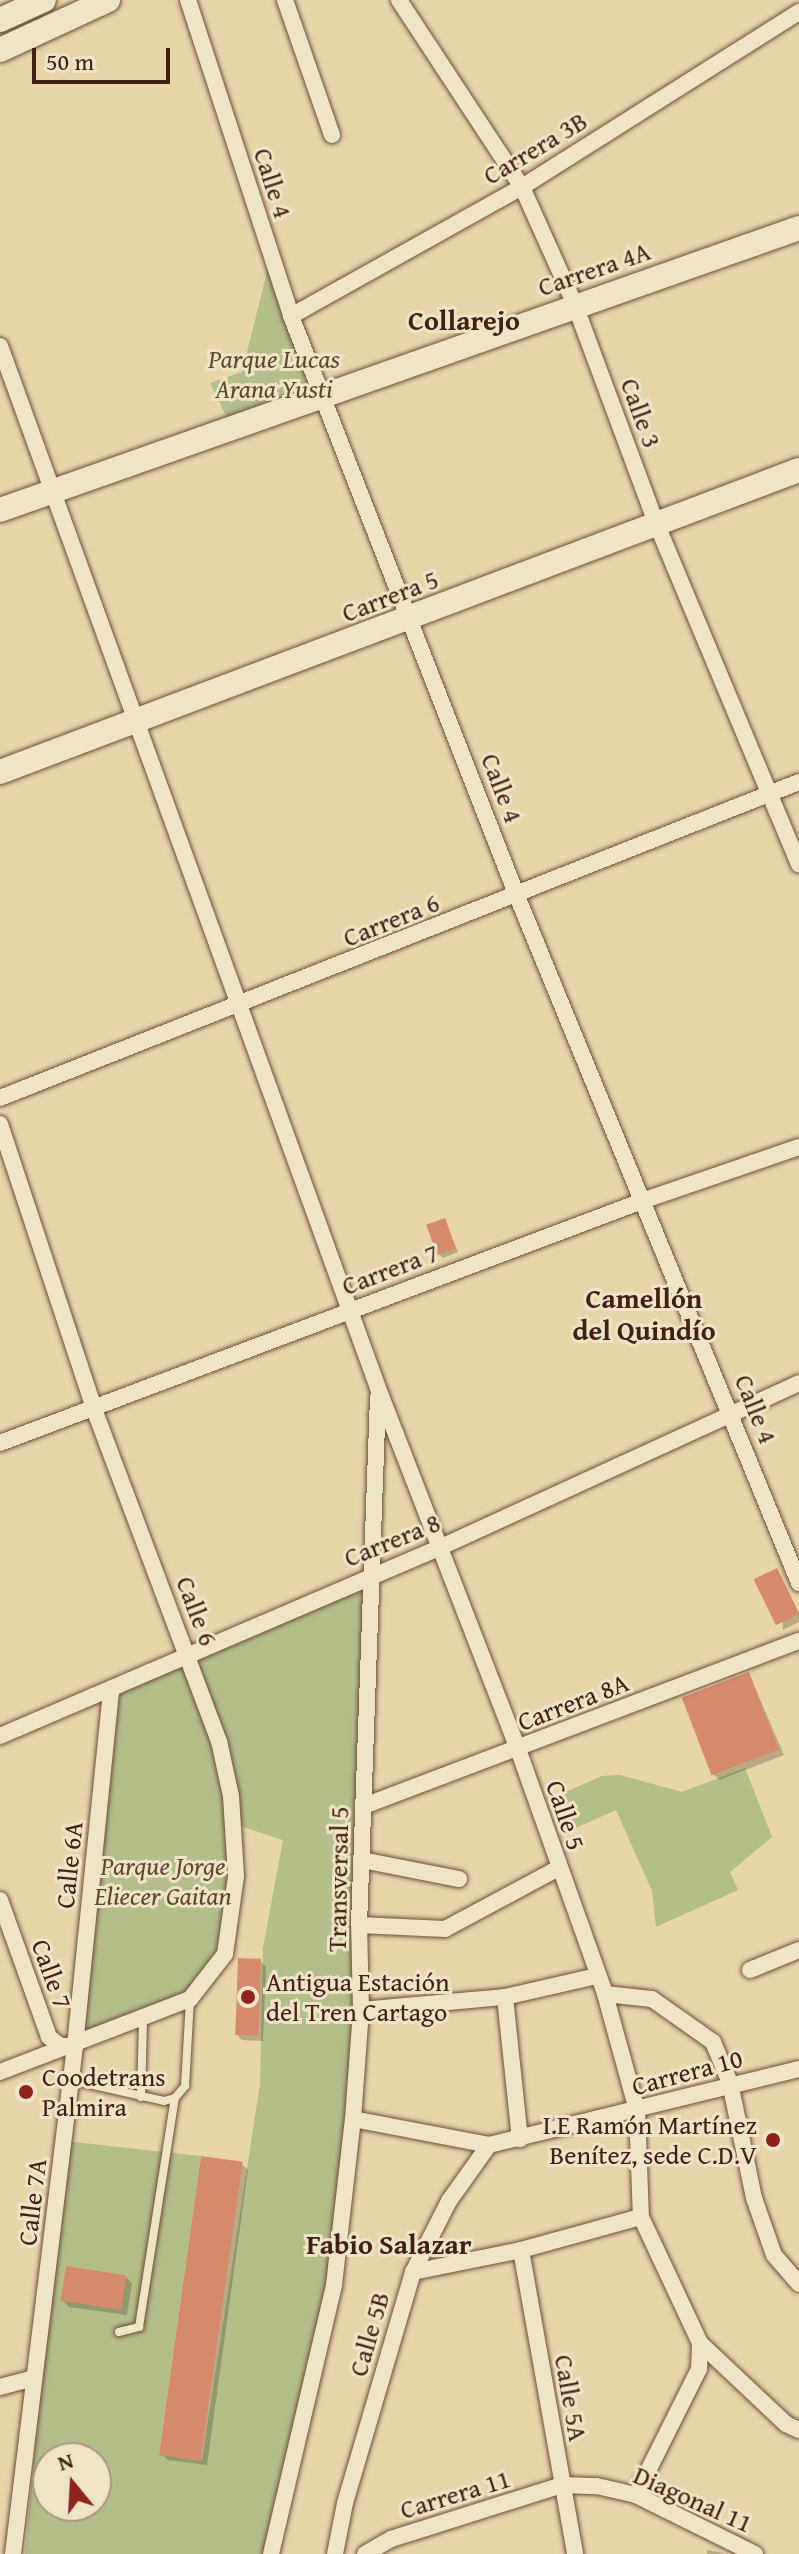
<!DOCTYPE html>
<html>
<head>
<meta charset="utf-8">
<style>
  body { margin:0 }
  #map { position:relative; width:799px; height:2554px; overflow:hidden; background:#e8d5a8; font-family:"Gentium Book Plus",serif }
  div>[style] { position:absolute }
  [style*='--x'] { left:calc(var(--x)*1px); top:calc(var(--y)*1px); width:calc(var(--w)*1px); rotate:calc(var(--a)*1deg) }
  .green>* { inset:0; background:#b4be89 }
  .shadow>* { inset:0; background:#0003 }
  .building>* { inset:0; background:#d58a6c; transform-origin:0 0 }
  .roads { filter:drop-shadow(0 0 2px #6c4d38) drop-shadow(0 0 2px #6c4d38) }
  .service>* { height:8px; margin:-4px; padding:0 4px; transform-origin:4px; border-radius:4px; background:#f0e4c6 }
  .minor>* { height:16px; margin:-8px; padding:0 8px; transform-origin:8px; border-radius:8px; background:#f0e4c6 }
  .secondary>* { height:24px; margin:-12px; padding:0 12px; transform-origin:12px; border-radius:12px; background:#f0e4c6 }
  .dots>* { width:22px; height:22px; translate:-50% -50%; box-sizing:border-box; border:4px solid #f0e4c6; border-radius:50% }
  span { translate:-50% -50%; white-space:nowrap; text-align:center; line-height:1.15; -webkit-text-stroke:6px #f0e4c6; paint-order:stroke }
  .street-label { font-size:26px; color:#432013 }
  .park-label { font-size:26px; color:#5f4830; font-style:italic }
  .poi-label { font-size:26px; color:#432013 }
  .left { translate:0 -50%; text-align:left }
  .right { translate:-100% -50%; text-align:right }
  .neighbourhood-label { font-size:28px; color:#432013; font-weight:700 }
  .north { position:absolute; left:32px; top:2442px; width:80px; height:80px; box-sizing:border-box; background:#f0e4c6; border:2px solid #ab967e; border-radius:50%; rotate:342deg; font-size:22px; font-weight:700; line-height:32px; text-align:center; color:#432013 }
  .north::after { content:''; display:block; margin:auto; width:28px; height:36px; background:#8f2418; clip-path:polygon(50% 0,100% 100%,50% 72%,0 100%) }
  .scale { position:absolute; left:32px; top:48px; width:138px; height:36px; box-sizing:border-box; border:4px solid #432013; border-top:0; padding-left:10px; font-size:24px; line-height:28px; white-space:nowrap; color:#432013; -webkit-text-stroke:6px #f0e4c6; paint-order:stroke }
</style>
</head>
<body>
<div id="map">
  <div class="green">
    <div style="clip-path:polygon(268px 268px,316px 393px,228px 420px,210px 383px,242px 372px)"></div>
    <div style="clip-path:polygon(evenodd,369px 1580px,361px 2009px,334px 2285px,271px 2554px,25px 2554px,64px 2141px,201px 2156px,159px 2454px,202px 2460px,260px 2084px,263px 1948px,283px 1840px,234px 1824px,225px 1954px,190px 1999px,75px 2046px,111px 1689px,369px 1580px,48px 2458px,96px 2458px,96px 2506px,48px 2506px,48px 2458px)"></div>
    <div style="clip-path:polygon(745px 1768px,772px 1837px,730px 1872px,738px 1890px,656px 1927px,652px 1891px,616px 1810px,567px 1832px,552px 1798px,602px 1776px,620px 1775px,682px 1792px)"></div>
  </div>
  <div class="shadow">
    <div style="clip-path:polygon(444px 1220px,458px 1252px,443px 1258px,439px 1254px)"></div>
    <div style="clip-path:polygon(780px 1575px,799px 1614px,799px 1622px,783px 1630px)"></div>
    <div style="clip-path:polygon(749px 1674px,784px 1755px,719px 1780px,713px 1774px)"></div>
    <div style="clip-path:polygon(260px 1961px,266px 1967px,263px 2041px,242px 2040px,236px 2034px)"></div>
    <div style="clip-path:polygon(242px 2164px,248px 2170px,207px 2465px,168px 2460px,161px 2454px)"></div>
    <div style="clip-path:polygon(126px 2277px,132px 2283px,127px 2315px,69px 2307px,63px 2301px)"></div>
    <div style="clip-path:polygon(707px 2550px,723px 2553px,724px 2554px,707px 2554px)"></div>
  </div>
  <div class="building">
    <div style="left:445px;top:1218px;width:32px;height:20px;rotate:70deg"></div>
    <div style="left:777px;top:1568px;width:51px;height:26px;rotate:64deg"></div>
    <div style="left:749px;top:1672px;width:83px;height:72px;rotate:69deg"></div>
    <div style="left:238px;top:1958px;width:23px;height:77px;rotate:2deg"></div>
    <div style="left:201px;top:2156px;width:42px;height:302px;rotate:8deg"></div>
    <div style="left:66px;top:2266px;width:61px;height:35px;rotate:9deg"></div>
  </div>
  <div class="roads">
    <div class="service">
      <div style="--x:71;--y:2080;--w:95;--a:12.7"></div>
      <div style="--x:164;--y:2101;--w:11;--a:-15"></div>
      <div style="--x:175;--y:2098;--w:16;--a:-50"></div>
      <div style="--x:185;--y:2086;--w:86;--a:-86.7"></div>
      <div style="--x:141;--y:2097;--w:79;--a:-88.5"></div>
      <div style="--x:119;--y:2332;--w:21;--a:-14"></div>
      <div style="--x:139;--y:2327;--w:232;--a:-81.1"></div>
    </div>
    <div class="minor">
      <div style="--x:188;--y:0;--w:332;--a:71.9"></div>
      <div style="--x:291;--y:316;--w:622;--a:68.71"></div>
      <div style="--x:517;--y:896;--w:743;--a:67.68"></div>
      <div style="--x:285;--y:0;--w:143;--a:70.8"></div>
      <div style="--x:399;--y:0;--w:224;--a:56.7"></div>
      <div style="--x:522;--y:187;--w:129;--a:65.8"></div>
      <div style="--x:575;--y:305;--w:235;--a:69.6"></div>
      <div style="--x:657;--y:525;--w:368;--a:67.3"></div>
      <div style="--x:291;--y:316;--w:265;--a:-29.2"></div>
      <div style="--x:522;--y:187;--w:328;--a:-32.3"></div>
      <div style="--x:0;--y:346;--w:1108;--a:70.06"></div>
      <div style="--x:378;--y:1388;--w:387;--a:68.8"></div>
      <div style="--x:518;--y:1749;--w:260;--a:70.4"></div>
      <div style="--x:605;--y:1994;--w:120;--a:74.6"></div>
      <div style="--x:637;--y:2110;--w:107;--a:87.9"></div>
      <div style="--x:641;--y:2217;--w:139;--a:64.9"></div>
      <div style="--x:700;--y:2343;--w:26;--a:92"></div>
      <div style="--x:699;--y:2369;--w:141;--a:116.6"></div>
      <div style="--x:0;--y:1098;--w:859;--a:-21.58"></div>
      <div style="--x:0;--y:1124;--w:300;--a:71.7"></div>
      <div style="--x:94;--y:1409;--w:355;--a:69.4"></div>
      <div style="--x:219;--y:1741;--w:56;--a:77.7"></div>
      <div style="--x:231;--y:1796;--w:80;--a:86.4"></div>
      <div style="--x:236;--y:1876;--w:79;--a:98"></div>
      <div style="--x:225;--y:1954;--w:57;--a:127.9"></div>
      <div style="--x:190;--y:1999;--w:204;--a:159"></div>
      <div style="--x:0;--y:1443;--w:686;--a:-20.65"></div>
      <div style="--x:642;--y:1201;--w:166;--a:-19"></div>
      <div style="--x:0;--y:1736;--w:478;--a:-23.2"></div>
      <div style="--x:439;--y:1548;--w:396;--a:-24.6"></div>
      <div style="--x:364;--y:1806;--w:465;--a:-20.8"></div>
      <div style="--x:362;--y:1860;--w:99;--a:11.1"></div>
      <div style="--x:0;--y:1900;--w:145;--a:70.3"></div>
      <div style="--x:49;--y:2037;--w:14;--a:39"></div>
      <div style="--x:60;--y:2046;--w:14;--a:0"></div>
      <div style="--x:359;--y:1925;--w:86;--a:2.7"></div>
      <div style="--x:445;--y:1929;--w:129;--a:-28.2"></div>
      <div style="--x:750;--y:1970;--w:53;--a:-22.2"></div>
      <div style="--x:605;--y:1994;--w:47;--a:6.1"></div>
      <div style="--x:652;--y:1999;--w:75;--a:35.2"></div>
      <div style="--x:713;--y:2042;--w:44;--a:67.5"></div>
      <div style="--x:730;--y:2083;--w:117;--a:78.2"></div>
      <div style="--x:754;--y:2198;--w:60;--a:70.7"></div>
      <div style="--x:774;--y:2255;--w:38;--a:49"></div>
      <div style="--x:505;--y:1997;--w:143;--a:84"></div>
      <div style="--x:361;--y:2010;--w:145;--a:-5.2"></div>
      <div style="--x:505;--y:1997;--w:94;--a:-12.9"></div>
      <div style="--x:353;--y:2119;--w:138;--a:10.8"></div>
      <div style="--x:489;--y:2145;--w:319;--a:-13.8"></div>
      <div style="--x:521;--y:2250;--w:309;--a:79.9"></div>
      <div style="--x:413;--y:2272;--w:110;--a:-11.5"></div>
      <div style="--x:521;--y:2250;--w:124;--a:-15.4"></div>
      <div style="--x:700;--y:2343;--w:118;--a:43.3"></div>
      <div style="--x:786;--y:2424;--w:14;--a:25"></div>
      <div style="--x:0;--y:2387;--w:35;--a:-15"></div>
      <div style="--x:13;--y:2554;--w:512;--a:-83.04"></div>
      <div style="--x:75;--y:2046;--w:359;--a:-84.2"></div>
      <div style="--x:271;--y:2554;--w:276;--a:-76.8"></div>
      <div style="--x:334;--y:2285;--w:167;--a:-83.5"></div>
      <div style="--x:353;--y:2119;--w:109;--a:-85.8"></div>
      <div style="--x:361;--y:2010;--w:85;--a:-91.3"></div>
      <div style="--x:359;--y:1925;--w:528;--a:-87.94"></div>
      <div style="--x:335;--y:2554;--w:52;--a:-78.9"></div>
      <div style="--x:345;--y:2503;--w:241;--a:-73.6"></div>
      <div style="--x:413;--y:2272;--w:80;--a:-63.1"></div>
      <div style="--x:449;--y:2201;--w:69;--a:-54.5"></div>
      <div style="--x:365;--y:2554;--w:30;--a:-30"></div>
      <div style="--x:391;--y:2539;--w:179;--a:-17.5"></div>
      <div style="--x:562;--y:2485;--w:35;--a:2"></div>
      <div style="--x:597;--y:2486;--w:40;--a:13"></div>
      <div style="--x:636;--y:2495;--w:133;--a:26.4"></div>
    </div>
    <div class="secondary">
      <div style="--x:0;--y:20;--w:48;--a:-24.4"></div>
      <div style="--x:0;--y:50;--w:119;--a:-24.8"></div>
      <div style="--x:0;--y:510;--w:847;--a:-19.44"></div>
      <div style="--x:0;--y:772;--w:854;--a:-20.71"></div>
    </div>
  </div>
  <div class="dots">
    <div style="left:248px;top:1997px;background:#8f2418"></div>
    <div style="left:26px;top:2092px;background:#8f2418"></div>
    <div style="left:773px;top:2140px;background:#8f2418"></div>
  </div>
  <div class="street-label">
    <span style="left:535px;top:148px;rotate:-31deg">Carrera 3B</span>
    <span style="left:273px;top:183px;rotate:72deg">Calle 4</span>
    <span style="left:594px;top:269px;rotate:-19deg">Carrera 4A</span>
    <span style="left:641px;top:413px;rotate:70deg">Calle 3</span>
    <span style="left:390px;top:596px;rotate:-21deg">Carrera 5</span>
    <span style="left:502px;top:788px;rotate:69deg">Calle 4</span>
    <span style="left:391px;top:920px;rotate:-22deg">Carrera 6</span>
    <span style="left:390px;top:1269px;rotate:-21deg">Carrera 7</span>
    <span style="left:756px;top:1409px;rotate:68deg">Calle 4</span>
    <span style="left:392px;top:1540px;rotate:-22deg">Carrera 8</span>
    <span style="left:197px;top:1611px;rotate:69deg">Calle 6</span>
    <span style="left:573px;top:1702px;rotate:-21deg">Carrera 8A</span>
    <span style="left:566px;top:1815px;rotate:71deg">Calle 5</span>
    <span style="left:69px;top:1865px;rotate:-84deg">Calle 6A</span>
    <span style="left:338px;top:1879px;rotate:-89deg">Transversal 5</span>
    <span style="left:52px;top:1974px;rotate:70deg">Calle 7</span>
    <span style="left:687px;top:2072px;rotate:-15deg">Carrera 10</span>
    <span style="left:32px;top:2202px;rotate:-83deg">Calle 7A</span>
    <span style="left:369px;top:2334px;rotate:-74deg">Calle 5B</span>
    <span style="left:571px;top:2398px;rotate:80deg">Calle 5A</span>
    <span style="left:455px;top:2494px;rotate:-17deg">Carrera 11</span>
    <span style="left:693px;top:2499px;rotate:24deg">Diagonal 11</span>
  </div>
  <div class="park-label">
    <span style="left:274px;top:374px">Parque Lucas<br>Arana Yusti</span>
    <span style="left:163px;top:1881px">Parque Jorge<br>Eliecer Gaitan</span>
  </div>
  <div class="poi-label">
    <span class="left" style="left:266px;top:1997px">Antigua Estación<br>del Tren Cartago</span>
    <span class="left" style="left:42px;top:2092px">Coodetrans<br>Palmira</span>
    <span class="right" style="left:757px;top:2140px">I.E Ramón Martínez<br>Benítez, sede C.D.V</span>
  </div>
  <div class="neighbourhood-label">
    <span style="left:464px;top:320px">Collarejo</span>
    <span style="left:644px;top:1314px">Camellón<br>del Quindío</span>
    <span style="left:389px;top:2244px">Fabio Salazar</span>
  </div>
  <div class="north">N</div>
  <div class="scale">50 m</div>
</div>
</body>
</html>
